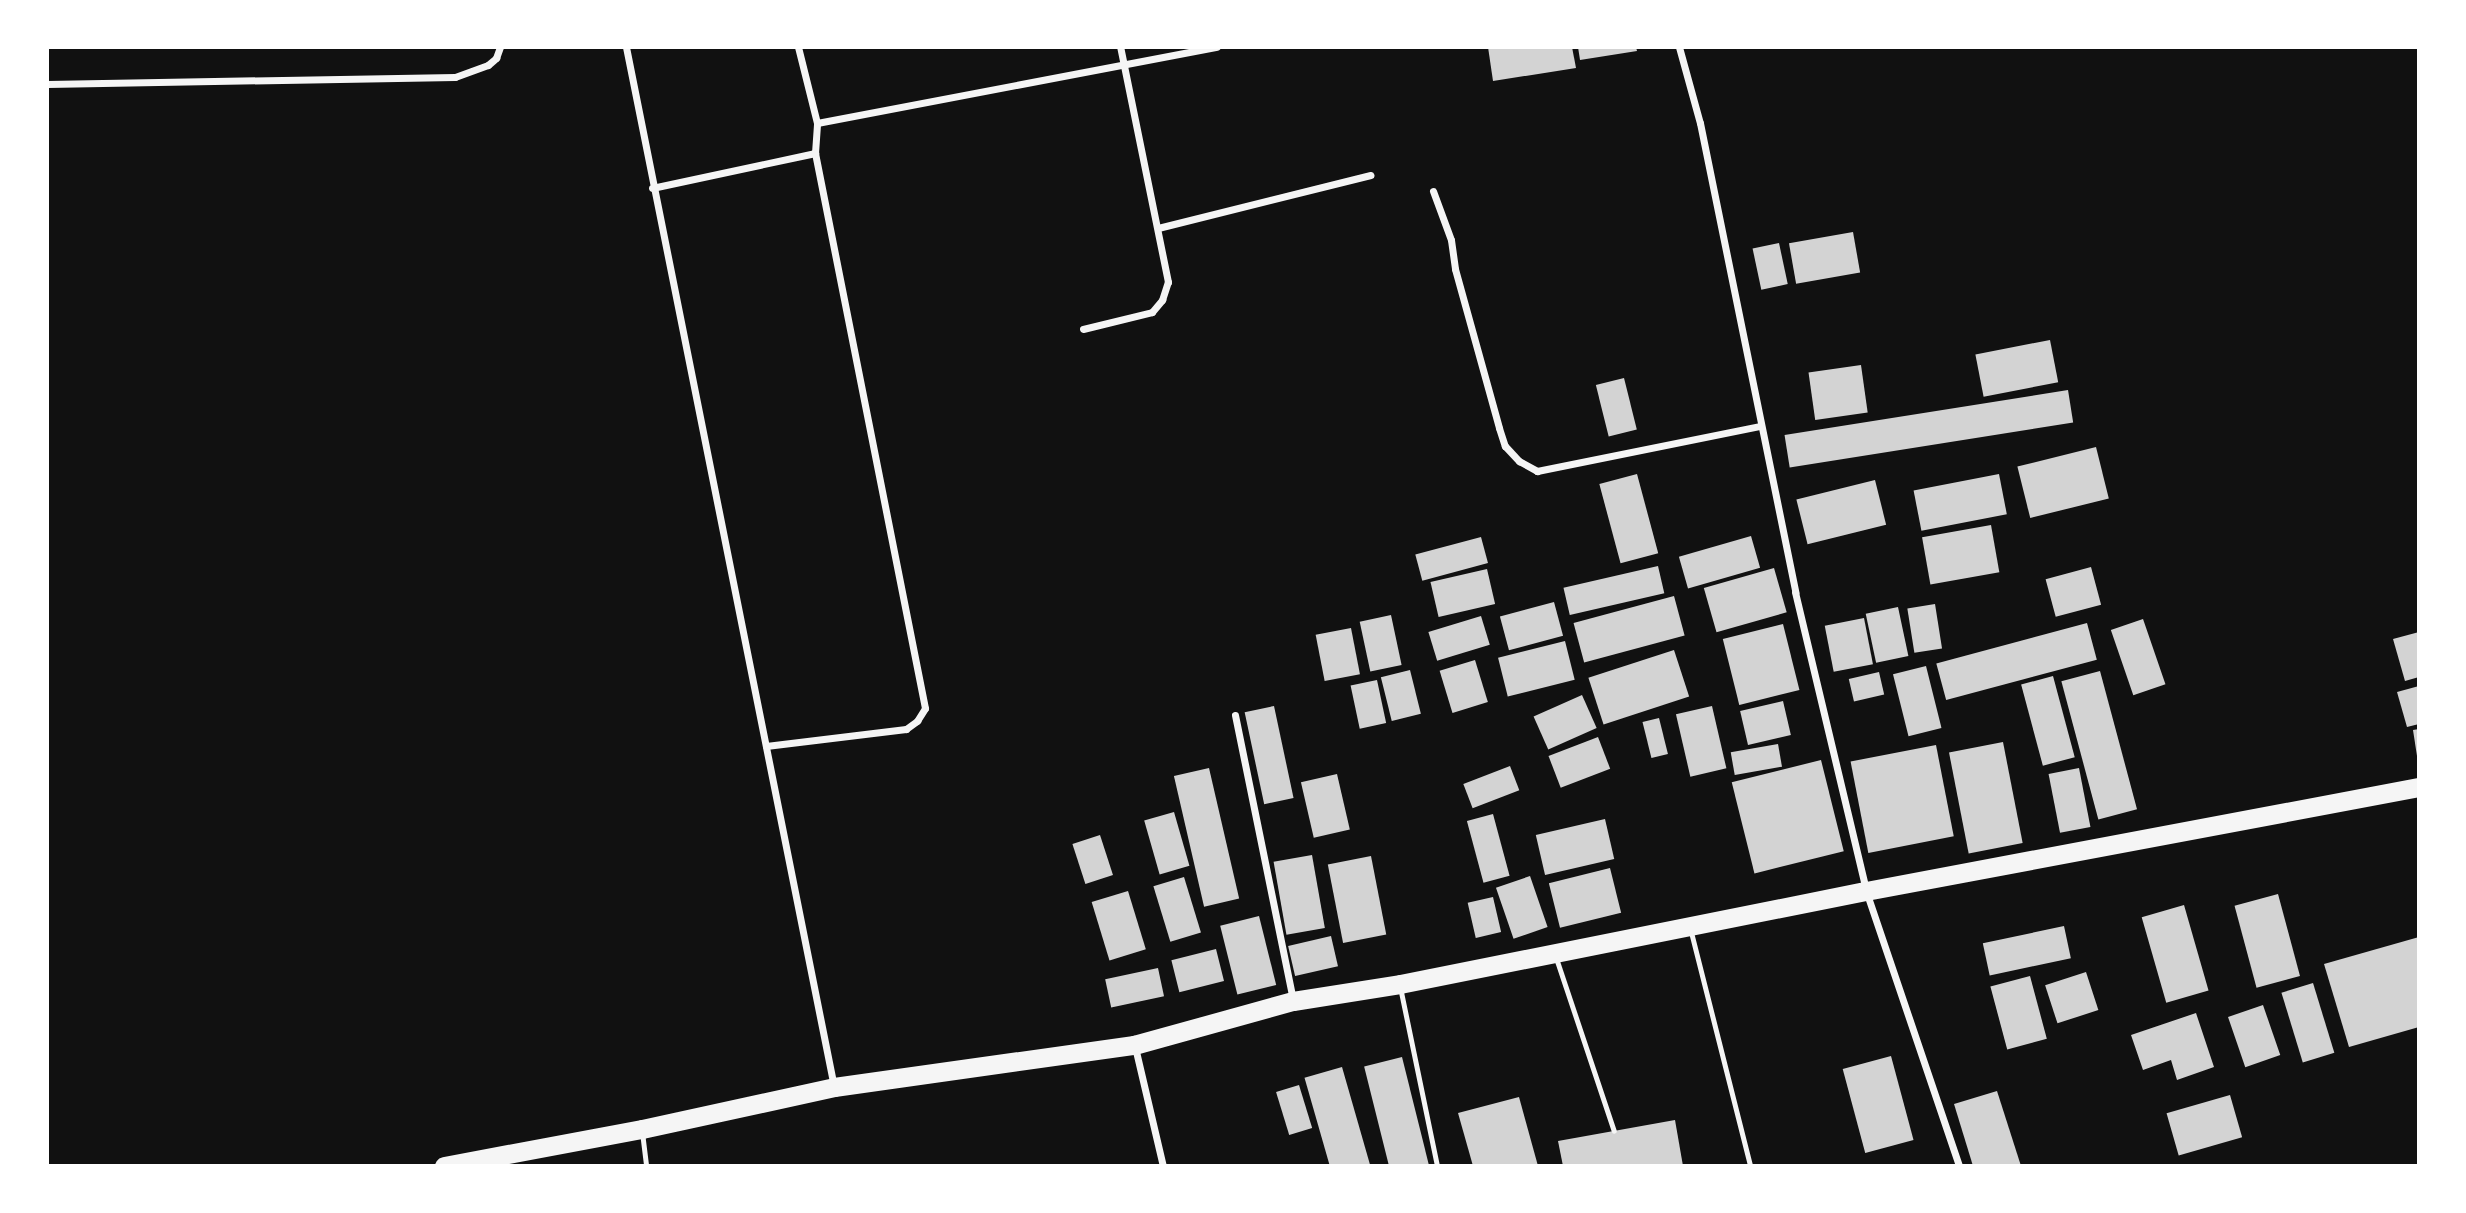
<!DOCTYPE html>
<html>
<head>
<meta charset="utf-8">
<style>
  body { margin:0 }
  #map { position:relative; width:2466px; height:1213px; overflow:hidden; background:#111; font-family:"Noto Sans",sans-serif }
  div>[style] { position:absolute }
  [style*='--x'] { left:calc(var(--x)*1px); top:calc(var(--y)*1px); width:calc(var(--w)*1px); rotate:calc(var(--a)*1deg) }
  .building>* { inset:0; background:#d3d3d3; transform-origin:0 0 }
  .service>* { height:5px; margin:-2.5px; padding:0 2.5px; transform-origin:2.5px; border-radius:2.5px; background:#f5f5f5 }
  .minor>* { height:7px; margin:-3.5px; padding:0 3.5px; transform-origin:3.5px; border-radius:3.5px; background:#f5f5f5 }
  .trunk>* { height:19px; margin:-9.5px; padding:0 9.5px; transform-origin:9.5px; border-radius:9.5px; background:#f5f5f5 }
  span { translate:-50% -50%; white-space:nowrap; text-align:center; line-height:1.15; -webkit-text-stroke:5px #fff; paint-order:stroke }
  .frame { position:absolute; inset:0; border:49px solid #fff; pointer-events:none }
</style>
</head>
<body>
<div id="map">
  <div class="building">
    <div style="clip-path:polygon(1488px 47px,1572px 47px,1576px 68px,1493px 81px)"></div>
    <div style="clip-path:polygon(1578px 47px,1636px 47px,1637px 51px,1580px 60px)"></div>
    <div style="left:1853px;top:232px;width:41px;height:65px;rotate:80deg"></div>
    <div style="left:1779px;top:243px;width:42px;height:27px;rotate:78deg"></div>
    <div style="left:2050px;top:340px;width:43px;height:76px;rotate:79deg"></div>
    <div style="left:1861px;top:365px;width:48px;height:53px;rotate:82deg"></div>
    <div style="left:1624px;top:378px;width:53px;height:29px;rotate:76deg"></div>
    <div style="left:2068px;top:390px;width:33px;height:287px;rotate:81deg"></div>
    <div style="left:2096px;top:447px;width:53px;height:81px;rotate:76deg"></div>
    <div style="left:1637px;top:474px;width:82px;height:39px;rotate:75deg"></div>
    <div style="left:1999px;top:474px;width:41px;height:87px;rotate:79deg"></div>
    <div style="left:1875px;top:480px;width:46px;height:81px;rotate:76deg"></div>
    <div style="left:1991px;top:525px;width:48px;height:70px;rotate:80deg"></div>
    <div style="left:1751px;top:536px;width:33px;height:75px;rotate:74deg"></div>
    <div style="left:1481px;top:537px;width:27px;height:68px;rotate:75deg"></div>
    <div style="left:1658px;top:566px;width:28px;height:97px;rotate:77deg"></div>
    <div style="left:2091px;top:567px;width:39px;height:47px;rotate:75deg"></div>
    <div style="left:1774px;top:568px;width:46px;height:73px;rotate:74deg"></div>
    <div style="left:1487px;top:569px;width:36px;height:58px;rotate:77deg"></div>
    <div style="left:1674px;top:596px;width:41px;height:104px;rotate:75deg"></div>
    <div style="left:1554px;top:602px;width:35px;height:56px;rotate:75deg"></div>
    <div style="left:1935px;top:604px;width:45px;height:28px;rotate:81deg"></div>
    <div style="left:1898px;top:607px;width:50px;height:33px;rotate:78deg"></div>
    <div style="left:1391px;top:615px;width:51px;height:32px;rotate:78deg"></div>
    <div style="left:1481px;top:616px;width:30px;height:55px;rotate:73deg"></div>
    <div style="left:1864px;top:618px;width:47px;height:40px;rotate:79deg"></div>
    <div style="left:2143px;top:619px;width:69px;height:34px;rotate:71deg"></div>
    <div style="left:2087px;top:623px;width:38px;height:156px;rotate:75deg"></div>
    <div style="left:1783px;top:624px;width:68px;height:62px;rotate:76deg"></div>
    <div style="left:1351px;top:628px;width:47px;height:36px;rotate:79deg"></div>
    <div style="clip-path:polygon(2419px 632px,2419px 677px,2405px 681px,2393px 639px)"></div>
    <div style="left:1565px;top:641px;width:40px;height:69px;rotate:76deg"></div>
    <div style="left:1674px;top:650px;width:49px;height:90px;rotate:72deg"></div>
    <div style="left:1475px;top:660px;width:44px;height:37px;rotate:73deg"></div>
    <div style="left:1926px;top:666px;width:64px;height:34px;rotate:76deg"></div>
    <div style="left:1410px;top:670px;width:45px;height:30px;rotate:76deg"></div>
    <div style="left:2100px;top:671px;width:143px;height:40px;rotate:75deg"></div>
    <div style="left:1879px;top:672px;width:23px;height:31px;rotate:77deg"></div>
    <div style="left:2053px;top:676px;width:84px;height:33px;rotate:75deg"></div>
    <div style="left:1377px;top:680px;width:44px;height:27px;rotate:78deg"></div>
    <div style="clip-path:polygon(2419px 686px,2419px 724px,2407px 727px,2397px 692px)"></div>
    <div style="left:1582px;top:695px;width:36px;height:53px;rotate:66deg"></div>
    <div style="left:1783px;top:701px;width:35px;height:44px;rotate:77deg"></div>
    <div style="left:1274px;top:706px;width:94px;height:30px;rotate:78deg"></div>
    <div style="left:1712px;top:706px;width:64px;height:37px;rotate:77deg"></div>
    <div style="left:1659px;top:718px;width:37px;height:17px;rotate:76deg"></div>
    <div style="clip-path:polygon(2419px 729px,2419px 756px,2417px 756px,2413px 730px)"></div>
    <div style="left:1598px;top:737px;width:34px;height:53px;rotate:69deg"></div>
    <div style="left:2003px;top:742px;width:103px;height:55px;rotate:79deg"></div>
    <div style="left:1778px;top:744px;width:23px;height:48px;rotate:80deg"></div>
    <div style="left:1936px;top:745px;width:93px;height:87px;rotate:79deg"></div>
    <div style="left:1821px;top:760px;width:94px;height:92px;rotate:76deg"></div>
    <div style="left:1510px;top:766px;width:26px;height:50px;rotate:69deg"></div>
    <div style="left:1209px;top:768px;width:134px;height:36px;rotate:77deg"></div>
    <div style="left:2079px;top:768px;width:60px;height:31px;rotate:79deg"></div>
    <div style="left:1337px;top:774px;width:57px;height:37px;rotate:77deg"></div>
    <div style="left:1174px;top:812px;width:56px;height:31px;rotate:74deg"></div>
    <div style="left:1493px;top:814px;width:64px;height:27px;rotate:75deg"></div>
    <div style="left:1605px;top:819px;width:41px;height:71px;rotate:77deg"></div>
    <div style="left:1100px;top:835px;width:42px;height:29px;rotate:72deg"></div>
    <div style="left:1312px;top:855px;width:74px;height:39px;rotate:80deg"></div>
    <div style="left:1371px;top:856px;width:80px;height:44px;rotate:79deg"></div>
    <div style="left:1610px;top:868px;width:46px;height:63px;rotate:76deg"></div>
    <div style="left:1530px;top:876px;width:54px;height:36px;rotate:71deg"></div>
    <div style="left:1184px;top:877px;width:58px;height:32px;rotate:73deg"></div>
    <div style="left:1128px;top:891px;width:61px;height:38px;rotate:73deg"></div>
    <div style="left:2278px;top:894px;width:85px;height:45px;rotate:75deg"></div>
    <div style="left:1493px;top:897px;width:36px;height:26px;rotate:77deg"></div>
    <div style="left:2184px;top:905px;width:89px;height:44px;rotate:74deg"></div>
    <div style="left:1259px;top:916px;width:71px;height:40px;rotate:76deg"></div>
    <div style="left:2064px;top:926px;width:33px;height:83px;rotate:78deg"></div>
    <div style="left:1331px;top:936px;width:31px;height:44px;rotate:77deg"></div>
    <div style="clip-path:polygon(2419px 937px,2419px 1027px,2349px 1047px,2324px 964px)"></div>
    <div style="left:1216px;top:949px;width:33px;height:46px;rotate:76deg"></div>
    <div style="left:1158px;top:968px;width:29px;height:54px;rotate:78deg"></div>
    <div style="left:2086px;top:972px;width:40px;height:43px;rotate:72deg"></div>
    <div style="left:2030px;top:976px;width:65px;height:41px;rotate:75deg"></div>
    <div style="left:2313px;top:983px;width:73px;height:33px;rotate:73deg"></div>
    <div style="left:2263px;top:1005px;width:53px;height:37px;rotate:71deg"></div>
    <div style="clip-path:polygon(2196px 1013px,2214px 1067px,2177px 1080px,2171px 1060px,2143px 1070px,2131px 1035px)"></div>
    <div style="left:1891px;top:1056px;width:87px;height:50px;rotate:75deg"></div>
    <div style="left:1402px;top:1057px;width:113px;height:39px;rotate:76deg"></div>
    <div style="left:1342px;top:1067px;width:103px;height:39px;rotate:74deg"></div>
    <div style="left:1299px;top:1085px;width:45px;height:24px;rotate:73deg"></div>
    <div style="clip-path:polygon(1997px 1091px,2021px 1166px,1973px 1166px,1954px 1104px)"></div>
    <div style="left:2230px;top:1095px;width:44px;height:66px;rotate:74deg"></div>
    <div style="clip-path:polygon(1519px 1097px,1538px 1166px,1473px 1166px,1458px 1113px)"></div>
    <div style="clip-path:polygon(1675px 1120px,1683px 1166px,1563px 1166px,1558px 1141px)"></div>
  </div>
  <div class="service">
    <div style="--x:1691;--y:932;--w:241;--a:75.8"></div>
    <div style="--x:1556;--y:958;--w:182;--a:71.5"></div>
    <div style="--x:1400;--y:987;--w:183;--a:78.3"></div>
    <div style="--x:642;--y:1132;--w:34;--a:83"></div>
  </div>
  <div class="minor">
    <div style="--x:626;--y:47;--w:1061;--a:78.69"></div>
    <div style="--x:1679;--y:47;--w:79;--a:74.6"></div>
    <div style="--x:1700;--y:123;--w:479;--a:78.5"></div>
    <div style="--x:1795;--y:592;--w:307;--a:76.6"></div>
    <div style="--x:1866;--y:891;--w:290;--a:71.3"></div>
    <div style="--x:47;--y:84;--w:408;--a:-1"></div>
    <div style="--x:455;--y:77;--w:35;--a:-20"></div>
    <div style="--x:488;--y:65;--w:11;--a:-41"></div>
    <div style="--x:496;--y:58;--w:12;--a:-70"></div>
    <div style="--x:817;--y:123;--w:407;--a:-10.8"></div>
    <div style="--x:652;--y:188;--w:167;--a:-12.1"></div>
    <div style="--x:1433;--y:191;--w:52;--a:69.8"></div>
    <div style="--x:1451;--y:240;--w:29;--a:82"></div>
    <div style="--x:1455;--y:269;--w:165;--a:74.5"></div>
    <div style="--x:1499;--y:428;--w:19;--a:72"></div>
    <div style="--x:1505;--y:446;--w:21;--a:47"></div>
    <div style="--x:1519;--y:461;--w:21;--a:29"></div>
    <div style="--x:1537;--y:471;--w:228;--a:-11.4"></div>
    <div style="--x:1158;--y:228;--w:219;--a:-14"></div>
    <div style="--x:1083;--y:329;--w:71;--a:-13.8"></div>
    <div style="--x:1152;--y:312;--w:16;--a:-50"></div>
    <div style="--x:1162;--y:300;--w:19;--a:-72"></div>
    <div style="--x:1168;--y:282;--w:240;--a:-101.5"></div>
    <div style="--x:1235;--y:715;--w:291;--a:78.5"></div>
    <div style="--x:766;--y:746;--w:141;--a:-6.9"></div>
    <div style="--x:906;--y:729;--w:14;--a:-36"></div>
    <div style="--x:917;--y:721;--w:15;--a:-58"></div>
    <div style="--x:925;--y:708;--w:566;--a:-101.21"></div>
    <div style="--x:815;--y:153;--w:30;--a:-86"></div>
    <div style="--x:817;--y:123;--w:78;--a:-104"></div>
    <div style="--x:1135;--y:1047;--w:122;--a:76.8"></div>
  </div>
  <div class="trunk">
    <div style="--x:444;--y:1166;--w:201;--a:-10.6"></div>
    <div style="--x:642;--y:1129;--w:197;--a:-12.3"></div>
    <div style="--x:834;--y:1087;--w:303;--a:-8"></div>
    <div style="--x:1134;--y:1045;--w:165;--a:-15.5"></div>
    <div style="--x:1293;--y:1001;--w:108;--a:-9"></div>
    <div style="--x:1400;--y:984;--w:475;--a:-11.3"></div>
    <div style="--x:1866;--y:891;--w:563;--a:-10.65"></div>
  </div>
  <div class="frame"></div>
</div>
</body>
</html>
